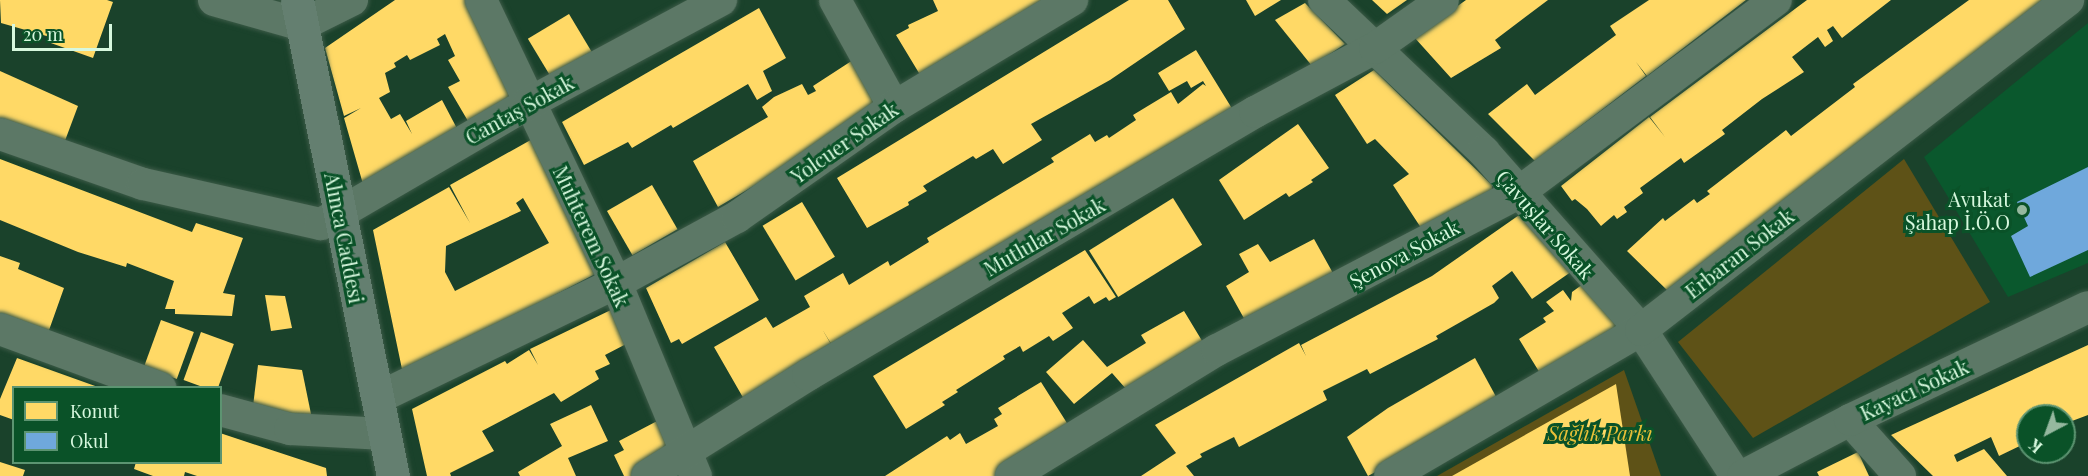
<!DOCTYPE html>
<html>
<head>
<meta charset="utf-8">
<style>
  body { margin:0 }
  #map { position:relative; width:2088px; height:476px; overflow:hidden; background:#1a422b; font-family:"Playfair Display",serif }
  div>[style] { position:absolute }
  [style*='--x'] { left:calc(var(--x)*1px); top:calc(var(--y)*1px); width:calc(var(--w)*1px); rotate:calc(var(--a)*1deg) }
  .built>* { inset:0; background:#0a582d }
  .green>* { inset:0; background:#5e5217 }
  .homes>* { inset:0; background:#ffd966; transform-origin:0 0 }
  .schools>* { inset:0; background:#6fa8dc }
  .roads { filter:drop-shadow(0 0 2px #3c5a47) drop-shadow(0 0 2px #3c5a47) }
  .minor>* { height:32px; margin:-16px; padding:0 16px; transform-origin:16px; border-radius:16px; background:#5c7866 }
  .secondary>* { height:33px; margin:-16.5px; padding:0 16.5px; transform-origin:16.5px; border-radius:16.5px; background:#647f70 }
  .dots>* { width:16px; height:16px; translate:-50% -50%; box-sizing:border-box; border:3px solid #0a5228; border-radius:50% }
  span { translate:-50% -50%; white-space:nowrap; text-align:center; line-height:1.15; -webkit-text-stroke:6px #0a5228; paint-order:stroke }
  .street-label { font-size:20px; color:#d7f8de }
  .poi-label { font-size:20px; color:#d7f8de }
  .right { translate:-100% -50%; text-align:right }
  .park-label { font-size:20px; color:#e8c038; font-style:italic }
  .legend { position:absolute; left:12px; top:386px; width:210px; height:78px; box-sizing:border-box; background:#0a5228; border:2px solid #5c9471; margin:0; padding:8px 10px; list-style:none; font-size:18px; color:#d7f8de }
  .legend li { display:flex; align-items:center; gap:12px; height:30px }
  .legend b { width:30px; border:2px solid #5c9471 }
  .north { position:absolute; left:2016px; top:404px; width:60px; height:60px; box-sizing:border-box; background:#0a5228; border:2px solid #5c9471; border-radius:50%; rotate:221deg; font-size:16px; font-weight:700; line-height:24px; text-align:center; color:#d7f8de }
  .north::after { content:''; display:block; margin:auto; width:21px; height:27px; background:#95b89f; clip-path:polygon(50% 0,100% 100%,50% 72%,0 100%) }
  .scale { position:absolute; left:12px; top:24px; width:100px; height:27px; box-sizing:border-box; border:3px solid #d7f8de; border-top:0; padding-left:8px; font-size:18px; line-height:21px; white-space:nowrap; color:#d7f8de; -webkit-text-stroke:4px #0a5228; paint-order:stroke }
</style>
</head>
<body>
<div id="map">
  <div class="built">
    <div style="clip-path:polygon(2088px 23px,2088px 263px,2008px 297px,1924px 157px)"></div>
  </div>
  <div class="green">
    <div style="clip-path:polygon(1904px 159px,1990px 302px,1753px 438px,1678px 342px)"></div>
    <div style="clip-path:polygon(1624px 370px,1661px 476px,1437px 476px)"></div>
  </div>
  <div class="homes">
    <div style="clip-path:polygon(0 0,107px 0,113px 2px,93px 58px,48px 42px,50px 37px,1px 23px)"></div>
    <div style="clip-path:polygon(395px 0,474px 0,523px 104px,475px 133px,448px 87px,460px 81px,448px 60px,455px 56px,445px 34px,437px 39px,440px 45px,410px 60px,407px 55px,394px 63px,396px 67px,385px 73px,390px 92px,379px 98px,391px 119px,400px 114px,412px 134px,406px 121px,442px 100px,462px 138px,365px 191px,344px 118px,361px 108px,344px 116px,325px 48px)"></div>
    <div style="clip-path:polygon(933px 0,1049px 0,925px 83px,896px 35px,909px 28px,908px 25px,938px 11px)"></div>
    <div style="clip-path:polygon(1129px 0,1168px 0,1185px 29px,1110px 80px,1031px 124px,1042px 140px,1003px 164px,993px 149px,976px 159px,973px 156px,923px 186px,927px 191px,908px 202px,909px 205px,867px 228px,837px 178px)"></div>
    <div style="clip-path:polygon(1246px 0,1281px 0,1255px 16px)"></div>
    <div style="clip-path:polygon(1372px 0,1407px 0,1387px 14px)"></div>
    <div style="clip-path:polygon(1466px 0,1548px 0,1495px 40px,1501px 48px,1451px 78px,1414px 37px)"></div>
    <div style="clip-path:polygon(1649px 0,1746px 0,1647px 76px,1636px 62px,1646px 76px,1535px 161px,1488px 114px,1527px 84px,1535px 95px,1616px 35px,1610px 26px)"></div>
    <div style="clip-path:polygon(1807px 0,1891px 0,1842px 38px,1833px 26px,1827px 30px,1833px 41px,1825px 47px,1818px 37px,1792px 57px,1804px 72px,1762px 99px,1722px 130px,1725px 134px,1684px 163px,1681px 158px,1640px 188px,1643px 193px,1624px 207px,1627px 212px,1617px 219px,1614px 215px,1601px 226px,1587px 209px,1575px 199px,1572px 201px,1561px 186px,1649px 117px,1665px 137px,1650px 117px)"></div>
    <div style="clip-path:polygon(1969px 0,2052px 0,1669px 292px,1627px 251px,1663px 218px,1665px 221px,1694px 199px,1697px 203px,1710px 194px,1707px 191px,1786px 130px,1791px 136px,1855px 87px,1853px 84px)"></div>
    <div style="clip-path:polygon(1305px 3px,1345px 44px,1312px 66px,1275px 20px)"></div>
    <div style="clip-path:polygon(759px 8px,786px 58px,763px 71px,772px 91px,757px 100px,748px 84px,673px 128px,671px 125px,632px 148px,628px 142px,584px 165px,562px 122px)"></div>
    <div style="left:569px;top:14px;width:55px;height:48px;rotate:59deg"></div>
    <div style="clip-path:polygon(1196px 50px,1236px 115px,835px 350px,822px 329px,835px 351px,745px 401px,714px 347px,766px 317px,773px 328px,810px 307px,804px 296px,843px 273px,849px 285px,888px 261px,890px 266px,929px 242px,927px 238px,1054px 162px,1051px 158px,1090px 134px,1095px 142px,1107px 135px,1109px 138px,1136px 120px,1133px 115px,1171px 92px,1178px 104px,1203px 84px,1206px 86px,1203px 81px,1191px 88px,1187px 81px,1169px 91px,1158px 73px)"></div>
    <div style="clip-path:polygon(853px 60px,882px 111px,718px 207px,693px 161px,768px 117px,762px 107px,774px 97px,802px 84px,808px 95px,816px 91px,813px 86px)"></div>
    <div style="clip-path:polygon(1374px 70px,1492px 185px,1492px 190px,1425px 234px,1393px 185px,1409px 174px,1375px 139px,1367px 144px,1335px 95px)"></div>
    <div style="clip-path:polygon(0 71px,78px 106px,63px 146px,0 121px)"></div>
    <div style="clip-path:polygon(1298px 124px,1329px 168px,1311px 180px,1313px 182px,1289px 197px,1286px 193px,1244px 220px,1219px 180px)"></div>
    <div style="clip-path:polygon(evenodd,536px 137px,601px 271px,403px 374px,373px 230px,449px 187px,470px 223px,450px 185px,536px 137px,523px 198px,549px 243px,455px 291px,445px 272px,446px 246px,521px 211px,516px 203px,523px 198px)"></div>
    <div style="clip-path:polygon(0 159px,192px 232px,196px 223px,243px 238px,223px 293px,235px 295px,232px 316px,175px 314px,175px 309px,165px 309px,174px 281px,127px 263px,126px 267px,78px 252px,0 220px)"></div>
    <div style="left:652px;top:185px;width:51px;height:52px;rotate:60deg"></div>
    <div style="left:1173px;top:198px;width:55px;height:99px;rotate:58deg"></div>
    <div style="left:802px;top:202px;width:64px;height:46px;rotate:59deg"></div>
    <div style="clip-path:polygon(1522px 213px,1578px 267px,1532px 299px,1512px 271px,1492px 286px,1499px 298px,1494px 303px,1436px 336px,1438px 339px,1370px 374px,1367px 369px,1323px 391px,1327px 400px,1239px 447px,1234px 437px,1200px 454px,1202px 457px,1186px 466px,1194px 476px,1141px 476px,1176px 453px,1155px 425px,1299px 343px,1306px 356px,1301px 345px,1432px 276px)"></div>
    <div style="clip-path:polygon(1314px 239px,1339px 284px,1251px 331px,1226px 286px,1249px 272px,1239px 254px,1258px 244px,1270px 262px)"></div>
    <div style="clip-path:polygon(725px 242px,759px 300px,682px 344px,679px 339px,671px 343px,646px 288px)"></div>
    <div style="clip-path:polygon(1085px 250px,1116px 297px,1109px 301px,1106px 297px,1094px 304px,1089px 296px,1062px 313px,1073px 328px,1053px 341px,1049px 336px,1023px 352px,1020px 346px,1003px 356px,1005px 359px,956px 390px,958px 392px,942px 402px,945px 405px,906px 429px,873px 376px)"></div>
    <div style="clip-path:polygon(0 256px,20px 263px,18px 269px,64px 288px,48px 333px,0 315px)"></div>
    <div style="clip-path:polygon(1590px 279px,1628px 323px,1543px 378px,1519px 339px,1546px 322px,1543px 318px,1554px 311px,1546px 302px,1563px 290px,1571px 301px,1572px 292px)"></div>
    <div style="clip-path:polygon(265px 295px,285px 296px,292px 328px,271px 331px)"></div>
    <div style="clip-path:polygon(615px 308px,630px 342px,605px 355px,610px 364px,595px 371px,599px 379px,561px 402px,554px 393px,482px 431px,494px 451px,450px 473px,451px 476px,427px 476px,412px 409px,505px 361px,507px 364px,529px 350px,538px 365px,530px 349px)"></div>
    <div style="clip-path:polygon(1184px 311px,1210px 354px,1134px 398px,1112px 373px,1074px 404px,1046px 372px,1083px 340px,1107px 367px,1146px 343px,1141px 335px)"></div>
    <div style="left:161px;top:320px;width:35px;height:50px;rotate:20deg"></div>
    <div style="left:201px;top:332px;width:35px;height:51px;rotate:20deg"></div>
    <div style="clip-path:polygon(2088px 345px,2088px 415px,2064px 424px,2064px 416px,2028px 416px,2028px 442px,1999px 456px,1991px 437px,1954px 455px,1957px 462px,1984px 449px,2007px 476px,1933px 476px,1891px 435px)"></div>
    <div style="clip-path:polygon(17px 358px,98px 387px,14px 387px,14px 420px,0 415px,0 399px)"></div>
    <div style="clip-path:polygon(1475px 358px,1500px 404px,1368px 476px,1347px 437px,1388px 408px)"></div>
    <div style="clip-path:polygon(258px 365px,302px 370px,311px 414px,305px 420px,253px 406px)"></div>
    <div style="clip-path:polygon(1041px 382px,1072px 431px,995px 476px,885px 476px,947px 436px,950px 440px,960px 433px,966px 444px,998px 426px,994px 419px,1002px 414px,998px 408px)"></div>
    <div style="clip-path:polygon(1616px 384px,1630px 476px,1452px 476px)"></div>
    <div style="clip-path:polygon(591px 405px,608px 441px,568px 458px,576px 476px,520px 476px,518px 472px,562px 446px,550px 424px)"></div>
    <div style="clip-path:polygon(661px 419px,675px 459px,642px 476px,624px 476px,614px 455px,624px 450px,619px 441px)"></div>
    <div style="clip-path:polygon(220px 433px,326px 468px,327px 476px,197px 476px,185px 472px,184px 476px,153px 476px,134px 469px,136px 462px,220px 462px)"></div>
    <div style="clip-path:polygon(1858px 452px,1869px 476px,1819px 476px,1817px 472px)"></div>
    <div style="clip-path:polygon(0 462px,25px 470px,23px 476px,0 476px)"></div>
  </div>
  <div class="schools">
    <div style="clip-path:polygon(2088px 167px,2088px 250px,2030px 277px,2011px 236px,2028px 226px,2017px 202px)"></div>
  </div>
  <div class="roads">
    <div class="minor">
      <div style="--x:214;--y:0;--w:91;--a:15.9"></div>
      <div style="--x:302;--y:25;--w:56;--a:-26.6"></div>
      <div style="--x:481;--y:0;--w:314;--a:64.5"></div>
      <div style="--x:616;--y:283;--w:209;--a:67.5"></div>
      <div style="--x:835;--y:0;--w:122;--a:61.1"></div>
      <div style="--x:1324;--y:0;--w:221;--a:43.5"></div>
      <div style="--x:1484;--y:152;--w:237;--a:48.6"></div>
      <div style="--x:1641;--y:330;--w:174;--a:56.9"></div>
      <div style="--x:0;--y:134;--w:151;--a:19.3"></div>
      <div style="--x:143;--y:184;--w:182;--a:12.7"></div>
      <div style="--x:321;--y:224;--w:241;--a:-30.2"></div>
      <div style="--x:529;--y:103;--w:218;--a:-28.2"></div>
      <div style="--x:0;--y:329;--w:171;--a:20.2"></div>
      <div style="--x:378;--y:398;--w:264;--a:-25.8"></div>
      <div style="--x:616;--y:283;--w:138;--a:-28.6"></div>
      <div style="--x:737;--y:217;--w:192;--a:-35"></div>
      <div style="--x:894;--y:107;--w:208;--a:-31"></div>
      <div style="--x:220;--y:410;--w:73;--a:15.2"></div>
      <div style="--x:290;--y:429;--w:95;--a:3"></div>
      <div style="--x:1850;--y:420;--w:75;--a:48.2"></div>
      <div style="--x:647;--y:476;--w:190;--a:-32.1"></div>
      <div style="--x:808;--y:375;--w:519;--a:-30.47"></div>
      <div style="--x:1255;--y:112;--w:136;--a:-28.1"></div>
      <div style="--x:1375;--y:48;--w:83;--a:-35.2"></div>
      <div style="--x:1011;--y:476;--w:241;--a:-31.5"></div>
      <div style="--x:1217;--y:350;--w:339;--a:-27.5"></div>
      <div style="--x:1518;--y:193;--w:322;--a:-36.8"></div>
      <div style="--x:1390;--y:476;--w:290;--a:-30.2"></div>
      <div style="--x:1641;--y:330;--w:540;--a:-37.7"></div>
      <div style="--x:1743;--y:476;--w:121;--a:-27.6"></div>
      <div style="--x:1850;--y:420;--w:263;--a:-25.4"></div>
    </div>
    <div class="secondary">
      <div style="--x:297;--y:0;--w:486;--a:78.6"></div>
    </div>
  </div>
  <div class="dots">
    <div style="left:2022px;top:210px;background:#95b89f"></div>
  </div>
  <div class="street-label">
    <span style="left:519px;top:109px;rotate:-29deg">Cantaş Sokak</span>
    <span style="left:844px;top:142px;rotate:-35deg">Yolcuer Sokak</span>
    <span style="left:1546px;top:224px;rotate:49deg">Çavuşlar Sokak</span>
    <span style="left:592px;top:236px;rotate:65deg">Muhterem Sokak</span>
    <span style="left:1044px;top:236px;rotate:-30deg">Mutlular Sokak</span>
    <span style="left:345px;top:238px;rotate:79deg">Alınca Caddesi</span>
    <span style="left:1404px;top:253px;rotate:-28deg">Şenova Sokak</span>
    <span style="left:1739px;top:253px;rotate:-38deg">Erbaran Sokak</span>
    <span style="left:1914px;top:389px;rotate:-25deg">Kayacı Sokak</span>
  </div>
  <div class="poi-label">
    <span class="right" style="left:2010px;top:210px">Avukat<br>Şahap İ.Ö.O</span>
  </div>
  <div class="park-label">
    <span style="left:1600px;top:432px">Sağlık Parkı</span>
  </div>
  <ul class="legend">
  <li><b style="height:16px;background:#ffd966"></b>Konut</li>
  <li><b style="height:16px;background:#6fa8dc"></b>Okul</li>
  </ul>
  <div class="north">K</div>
  <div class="scale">20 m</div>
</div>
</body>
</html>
